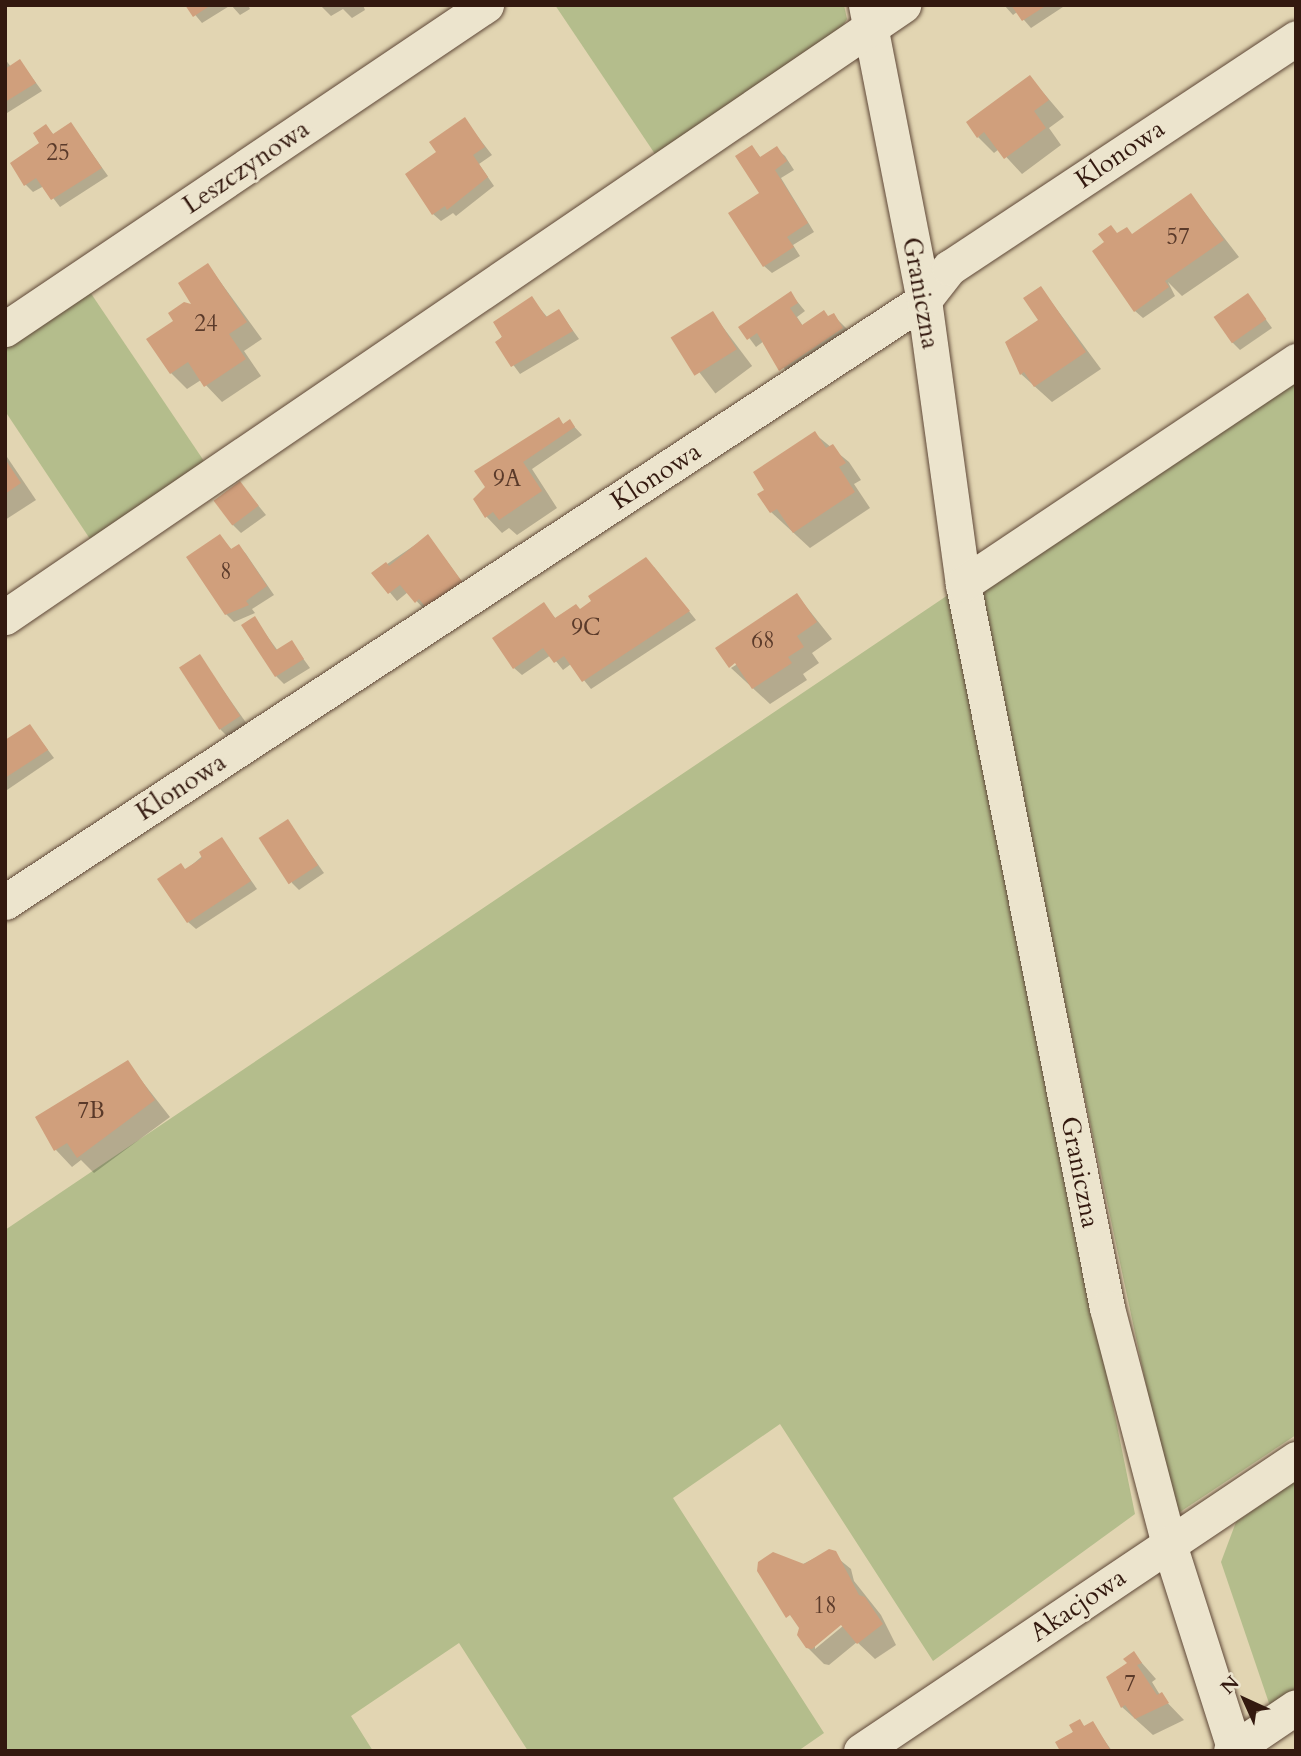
<!DOCTYPE html>
<html>
<head>
<meta charset="utf-8">
<style>
  body { margin:0 }
  #map { position:relative; width:1301px; height:1756px; overflow:hidden; background:#e2d5b2; font-family:Cardo,serif }
  div>[style] { position:absolute }
  [style*='--x'] { left:calc(var(--x)*1px); top:calc(var(--y)*1px); width:calc(var(--w)*1px); rotate:calc(var(--a)*1deg) }
  .green>* { inset:0; background:#b4bd8c }
  .shadow>* { inset:0; background:#0003; transform-origin:0 0 }
  .building>* { inset:0; background:#d09f7c; transform-origin:0 0 }
  .roads { filter:drop-shadow(0 0 2px #5f4838) drop-shadow(0 0 2px #5f4838) }
  .minor>* { height:35px; margin:-17.5px; padding:0 17.5px; transform-origin:17.5px; border-radius:17.5px; background:#ece4cd }
  span { translate:-50% -50%; white-space:nowrap; text-align:center; line-height:1.15; -webkit-text-stroke:6px #ece4cd; paint-order:stroke }
  .number-label { font-size:23px; color:#5a3a2a }
  .number-label span { -webkit-text-stroke-width:0 }
  .street-label { font-size:26px; color:#33190f }
  .frame { position:absolute; inset:0; border:7px solid #33190f; pointer-events:none }
  .north { position:absolute; left:1210px; top:1665px; width:70px; height:70px; -webkit-text-stroke:5px #ece4cd; paint-order:stroke; rotate:315deg; font-size:19px; font-weight:700; line-height:28px; text-align:center; color:#33190f }
  .north::after { content:''; display:block; margin:auto; width:24px; height:32px; background:#33190f; clip-path:polygon(50% 0,100% 100%,50% 72%,0 100%) }
</style>
</head>
<body>
<div id="map">
  <div class="green">
    <div style="clip-path:polygon(555px 5px,844px 5px,847px 19px,838px 35px,655px 154px)"></div>
    <div style="clip-path:polygon(90px 292px,206px 464px,92px 542px,5px 411px,5px 349px)"></div>
    <div style="clip-path:polygon(1296px 375px,1296px 1435px,1174px 1516px,976px 587px)"></div>
    <div style="clip-path:polygon(948px 595px,1135px 1514px,933px 1661px,780px 1424px,673px 1498px,824px 1733px,798px 1751px,528px 1751px,459px 1643px,351px 1716px,373px 1751px,5px 1751px,5px 1230px)"></div>
    <div style="clip-path:polygon(1296px 1481px,1296px 1692px,1271px 1709px,1221px 1562px,1236px 1522px)"></div>
  </div>
  <div class="shadow">
    <div style="clip-path:polygon(187px 5px,248px 5px,250px 9px,240px 15px,231px 5px,202px 23px)"></div>
    <div style="clip-path:polygon(320px 5px,363px 5px,365px 10px,352px 18px,343px 9px,331px 16px)"></div>
    <div style="clip-path:polygon(1004px 5px,1066px 5px,1031px 28px,1017px 12px,1013px 15px)"></div>
    <div style="clip-path:polygon(5px 59px,11px 67px,20px 61px,42px 91px,7px 113px)"></div>
    <div style="clip-path:polygon(1030px 77px,1064px 117px,1049px 128px,1061px 145px,1022px 174px,999px 149px,994px 153px,978px 137px)"></div>
    <div style="clip-path:polygon(465px 120px,492px 155px,479px 164px,494px 186px,456px 216px,453px 213px,441px 221px,433px 214px,439px 153px)"></div>
    <div style="clip-path:polygon(71px 124px,108px 176px,60px 207px,44px 186px,33px 192px,25px 184px,46px 127px,54px 135px)"></div>
    <div style="clip-path:polygon(752px 147px,761px 158px,777px 149px,785px 156px,794px 170px,781px 178px,814px 232px,793px 245px,800px 256px,772px 273px,764px 266px,762px 194px)"></div>
    <div style="clip-path:polygon(1191px 195px,1239px 257px,1182px 296px,1168px 282px,1175px 296px,1143px 318px,1135px 311px,1118px 235px,1133px 235px)"></div>
    <div style="clip-path:polygon(208px 265px,262px 339px,244px 351px,261px 376px,222px 402px,201px 380px,187px 389px,171px 373px)"></div>
    <div style="clip-path:polygon(1041px 288px,1101px 369px,1052px 402px,1021px 374px,1040px 320px)"></div>
    <div style="clip-path:polygon(791px 294px,805px 311px,797px 317px,803px 326px,834px 316px,850px 332px,797px 386px,764px 341px,756px 347px,741px 327px)"></div>
    <div style="clip-path:polygon(1248px 295px,1272px 328px,1240px 350px,1232px 342px)"></div>
    <div style="clip-path:polygon(531px 298px,548px 318px,559px 311px,579px 339px,520px 374px,497px 343px)"></div>
    <div style="left:713px;top:314px;width:65px;height:46px;rotate:53deg"></div>
    <div style="clip-path:polygon(559px 420px,564px 425px,570px 422px,582px 435px,532px 469px,557px 508px,517px 535px,509px 528px,502px 533px,486px 516px,487px 487px)"></div>
    <div style="clip-path:polygon(815px 434px,849px 462px,861px 480px,854px 484px,870px 508px,810px 548px,771px 512px,767px 490px)"></div>
    <div style="clip-path:polygon(5px 454px,36px 500px,5px 520px)"></div>
    <div style="clip-path:polygon(240px 483px,266px 515px,241px 533px,233px 525px)"></div>
    <div style="clip-path:polygon(220px 536px,232px 550px,239px 546px,246px 554px,274px 595px,252px 609px,255px 613px,234px 622px,226px 614px)"></div>
    <div style="clip-path:polygon(428px 536px,469px 591px,424px 609px,408px 592px,397px 601px,374px 573px)"></div>
    <div style="clip-path:polygon(654px 567px,696px 620px,591px 689px,571px 664px,563px 670px,551px 655px,522px 675px,514px 668px,544px 605px,556px 619px,580px 610px)"></div>
    <div style="clip-path:polygon(797px 595px,832px 639px,812px 653px,819px 663px,803px 674px,807px 680px,770px 704px,731px 668px,744px 660px)"></div>
    <div style="clip-path:polygon(254px 618px,278px 651px,292px 643px,310px 668px,284px 684px,276px 676px)"></div>
    <div style="clip-path:polygon(199px 656px,247px 724px,228px 737px,220px 729px)"></div>
    <div style="clip-path:polygon(30px 726px,54px 758px,7px 790px,5px 743px)"></div>
    <div style="clip-path:polygon(288px 822px,324px 873px,299px 890px,292px 883px)"></div>
    <div style="clip-path:polygon(222px 839px,257px 889px,196px 929px,188px 922px,186px 870px)"></div>
    <div style="clip-path:polygon(127px 1062px,170px 1117px,94px 1173px,81px 1160px,72px 1167px,56px 1150px,37px 1118px)"></div>
    <div style="clip-path:polygon(evenodd,829px 1551px,851px 1569px,854px 1581px,881px 1615px,896px 1645px,875px 1659px,857px 1642px,829px 1665px,824px 1664px,807px 1647px,801px 1629px,758px 1571px,799px 1566px,829px 1551px,847px 1618px,849px 1621px,815px 1649px,815px 1645px,847px 1618px)"></div>
    <div style="clip-path:polygon(1134px 1654px,1156px 1679px,1152px 1682px,1160px 1695px,1184px 1720px,1153px 1735px,1122px 1707px,1109px 1677px,1129px 1664px)"></div>
    <div style="clip-path:polygon(1079px 1721px,1085px 1727px,1092px 1723px,1112px 1751px,1062px 1751px)"></div>
  </div>
  <div class="building">
    <div style="clip-path:polygon(185px 5px,211px 5px,193px 17px)"></div>
    <div style="clip-path:polygon(1011px 5px,1047px 5px,1022px 21px)"></div>
    <div style="clip-path:polygon(20px 59px,36px 83px,5px 102px,5px 69px)"></div>
    <div style="clip-path:polygon(1030px 75px,1049px 100px,1034px 111px,1046px 128px,1004px 159px,984px 132px,977px 138px,966px 122px)"></div>
    <div style="clip-path:polygon(465px 117px,485px 147px,473px 155px,488px 177px,447px 210px,445px 206px,432px 215px,405px 174px,436px 152px,429px 142px)"></div>
    <div style="clip-path:polygon(71px 122px,102px 168px,51px 200px,36px 178px,24px 186px,10px 163px,39px 143px,33px 133px,46px 124px,53px 134px)"></div>
    <div style="clip-path:polygon(752px 145px,760px 157px,777px 146px,787px 161px,775px 170px,808px 223px,787px 237px,794px 247px,763px 267px,728px 213px,759px 193px,735px 156px)"></div>
    <div style="clip-path:polygon(1191px 193px,1224px 240px,1165px 281px,1169px 287px,1134px 312px,1092px 251px,1104px 242px,1098px 234px,1111px 225px,1117px 233px,1127px 227px,1132px 234px)"></div>
    <div style="clip-path:polygon(208px 263px,247px 322px,229px 334px,246px 359px,204px 387px,188px 362px,170px 374px,146px 339px,173px 321px,168px 313px,184px 302px,191px 304px,178px 283px)"></div>
    <div style="clip-path:polygon(1041px 286px,1086px 352px,1034px 387px,1024px 372px,1020px 375px,1005px 342px,1038px 320px,1023px 298px)"></div>
    <div style="clip-path:polygon(791px 291px,798px 303px,790px 308px,802px 325px,824px 310px,828px 316px,834px 313px,843px 328px,779px 371px,757px 333px,747px 340px,738px 327px)"></div>
    <div style="left:1248px;top:293px;width:32px;height:42px;rotate:55deg"></div>
    <div style="clip-path:polygon(532px 296px,546px 317px,559px 309px,573px 331px,511px 367px,495px 342px,502px 337px,493px 322px)"></div>
    <div style="left:713px;top:311px;width:45px;height:50px;rotate:58deg"></div>
    <div style="clip-path:polygon(559px 417px,563px 424px,570px 419px,575px 427px,523px 462px,542px 491px,499px 520px,493px 512px,485px 518px,473px 499px,485px 487px,474px 471px)"></div>
    <div style="clip-path:polygon(815px 431px,826px 448px,833px 444px,846px 463px,839px 467px,855px 492px,793px 533px,777px 509px,770px 513px,757px 494px,764px 490px,753px 472px)"></div>
    <div style="clip-path:polygon(5px 459px,21px 483px,5px 494px)"></div>
    <div style="left:240px;top:481px;width:31px;height:33px;rotate:53deg"></div>
    <div style="clip-path:polygon(220px 534px,231px 549px,239px 544px,267px 586px,246px 601px,249px 605px,225px 615px,186px 557px)"></div>
    <div style="clip-path:polygon(428px 534px,463px 583px,427px 609px,419px 599px,415px 603px,400px 585px,388px 594px,371px 573px,386px 562px,389px 566px)"></div>
    <div style="clip-path:polygon(646px 557px,690px 611px,582px 682px,564px 656px,554px 663px,543px 648px,513px 669px,492px 638px,544px 602px,555px 618px,576px 604px,580px 609px,591px 601px,588px 596px)"></div>
    <div style="clip-path:polygon(797px 593px,817px 622px,797px 636px,804px 647px,788px 657px,792px 663px,752px 689px,735px 663px,729px 668px,715px 648px)"></div>
    <div style="clip-path:polygon(255px 616px,276px 650px,292px 640px,304px 659px,275px 677px,241px 625px)"></div>
    <div style="left:200px;top:654px;width:74px;height:25px;rotate:57deg"></div>
    <div style="clip-path:polygon(30px 724px,48px 750px,5px 778px,5px 740px)"></div>
    <div style="left:288px;top:819px;width:55px;height:35px;rotate:57deg"></div>
    <div style="clip-path:polygon(222px 837px,251px 881px,187px 923px,157px 879px,181px 863px,185px 869px,202px 858px,199px 852px)"></div>
    <div style="clip-path:polygon(128px 1060px,155px 1100px,77px 1158px,67px 1143px,54px 1151px,35px 1117px)"></div>
    <div style="clip-path:polygon(829px 1549px,836px 1551px,859px 1595px,865px 1597px,883px 1624px,857px 1644px,841px 1625px,812px 1649px,806px 1648px,797px 1635px,799px 1628px,790px 1615px,786px 1618px,757px 1571px,758px 1562px,773px 1552px,804px 1564px)"></div>
    <div style="clip-path:polygon(1134px 1651px,1142px 1663px,1137px 1665px,1157px 1695px,1162px 1692px,1169px 1703px,1135px 1719px,1125px 1705px,1121px 1708px,1106px 1677px,1127px 1663px,1123px 1659px)"></div>
    <div style="clip-path:polygon(1080px 1719px,1084px 1726px,1093px 1721px,1111px 1751px,1060px 1751px,1055px 1742px,1073px 1732px,1069px 1725px)"></div>
  </div>
  <div class="roads">
    <div class="minor">
      <div style="--x:866;--y:5;--w:301;--a:78.9"></div>
      <div style="--x:924;--y:300;--w:287;--a:82.2"></div>
      <div style="--x:963;--y:584;--w:738;--a:78.75"></div>
      <div style="--x:1107;--y:1308;--w:244;--a:75.3"></div>
      <div style="--x:1169;--y:1544;--w:217;--a:72.3"></div>
      <div style="--x:5;--y:329;--w:580;--a:-33.96"></div>
      <div style="--x:963;--y:584;--w:401;--a:-33.8"></div>
      <div style="--x:5;--y:617;--w:1087;--a:-34.27"></div>
      <div style="--x:5;--y:902;--w:1099;--a:-33.23"></div>
      <div style="--x:924;--y:300;--w:41;--a:-52"></div>
      <div style="--x:949;--y:268;--w:416;--a:-33.5"></div>
      <div style="--x:861;--y:1751;--w:524;--a:-33.87"></div>
      <div style="--x:1231;--y:1751;--w:78;--a:-34.1"></div>
    </div>
  </div>
  <div class="number-label">
    <span style="left:58px;top:153px">25</span>
    <span style="left:1178px;top:237px">57</span>
    <span style="left:206px;top:324px">24</span>
    <span style="left:507px;top:479px">9A</span>
    <span style="left:226px;top:572px">8</span>
    <span style="left:586px;top:628px">9C</span>
    <span style="left:763px;top:641px">68</span>
    <span style="left:91px;top:1111px">7B</span>
    <span style="left:825px;top:1606px">18</span>
    <span style="left:1130px;top:1684px">7</span>
  </div>
  <div class="street-label">
    <span style="left:1120px;top:154px;rotate:-34deg">Klonowa</span>
    <span style="left:246px;top:167px;rotate:-34deg">Leszczynowa</span>
    <span style="left:921px;top:293px;rotate:80deg">Graniczna</span>
    <span style="left:656px;top:476px;rotate:-33deg">Klonowa</span>
    <span style="left:181px;top:787px;rotate:-33deg">Klonowa</span>
    <span style="left:1080px;top:1172px;rotate:79deg">Graniczna</span>
    <span style="left:1078px;top:1605px;rotate:-34deg">Akacjowa</span>
  </div>
  <div class="frame"></div>
  <div class="north">N</div>
</div>
</body>
</html>
